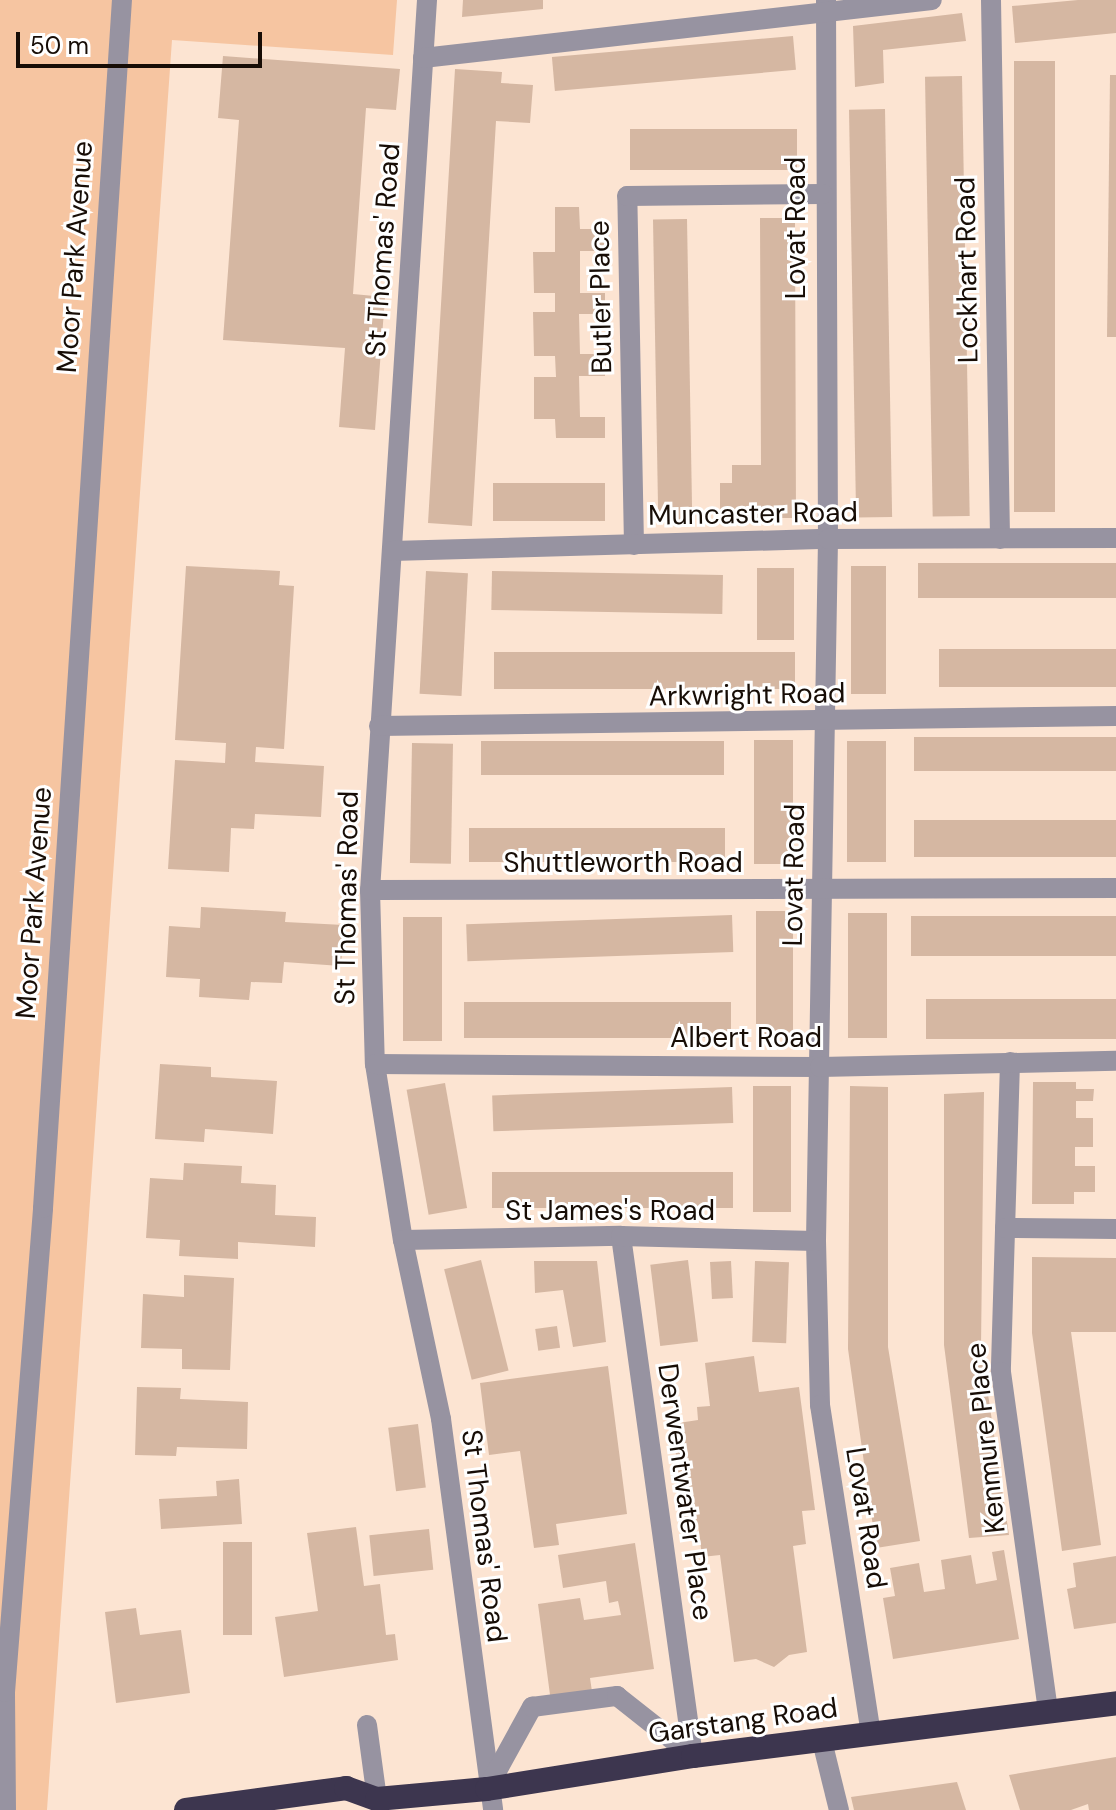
<!DOCTYPE html>
<html>
<head>
<meta charset="utf-8">
<style>
  body { margin:0 }
  #map { position:relative; width:1116px; height:1810px; overflow:hidden; background:#fce4d2; font-family:"DM Sans",sans-serif }
  div>[style] { position:absolute }
  [style*='--x'] { left:calc(var(--x)*1px); top:calc(var(--y)*1px); width:calc(var(--w)*1px); rotate:calc(var(--a)*1deg) }
  .green>* { inset:0; background:#f6c5a1 }
  .building>* { inset:0; background:#d5b7a2; transform-origin:0 0 }
  .minor>* { height:20px; margin:-10px; padding:0 10px; transform-origin:10px; border-radius:10px; background:#9793a1 }
  .highway>* { height:24px; margin:-12px; padding:0 12px; transform-origin:12px; border-radius:12px; background:#3d364f }
  span { translate:-50% -50%; white-space:nowrap; text-align:center; line-height:1.15; -webkit-text-stroke:6px #fff; paint-order:stroke }
  .street-label { font-size:28px; color:#170d06 }
  .scale { position:absolute; left:16px; top:32px; width:246px; height:36px; box-sizing:border-box; border:4px solid #170d06; border-top:0; padding-left:10px; font-size:24px; line-height:28px; white-space:nowrap; color:#170d06; -webkit-text-stroke:6px #fff; paint-order:stroke }
</style>
</head>
<body>
<div id="map">
  <div class="green">
    <div style="clip-path:polygon(0 0,397px 0,393px 55px,172px 40px,47px 1810px,0 1810px)"></div>
  </div>
  <div class="building">
    <div style="clip-path:polygon(463px 0,543px 0,543px 9px,462px 17px)"></div>
    <div style="clip-path:polygon(1078px 0,1116px 0,1116px 33px,1015px 43px,1012px 6px)"></div>
    <div style="clip-path:polygon(962px 13px,966px 41px,883px 50px,884px 83px,855px 87px,853px 26px)"></div>
    <div style="left:793px;top:36px;width:34px;height:242px;rotate:85deg"></div>
    <div style="clip-path:polygon(223px 56px,400px 69px,396px 110px,366px 108px,353px 294px,385px 297px,375px 430px,339px 427px,345px 348px,223px 340px,239px 120px,218px 118px)"></div>
    <div style="left:1014px;top:61px;width:41px;height:451px"></div>
    <div style="clip-path:polygon(455px 69px,502px 72px,501px 83px,533px 85px,530px 123px,496px 121px,472px 526px,428px 523px)"></div>
    <div style="clip-path:polygon(1110px 75px,1116px 75px,1116px 337px,1107px 337px)"></div>
    <div style="left:962px;top:76px;width:440px;height:37px;rotate:89deg"></div>
    <div style="left:885px;top:109px;width:408px;height:36px;rotate:89deg"></div>
    <div style="left:797px;top:129px;width:41px;height:167px;rotate:90deg"></div>
    <div style="clip-path:polygon(555px 207px,579px 207px,580px 229px,605px 229px,605px 251px,580px 251px,580px 293px,605px 293px,605px 314px,579px 314px,580px 354px,605px 354px,605px 376px,579px 376px,580px 417px,605px 417px,605px 438px,556px 438px,555px 419px,534px 419px,534px 377px,556px 377px,555px 356px,534px 356px,533px 312px,555px 312px,555px 293px,534px 293px,533px 252px,555px 252px)"></div>
    <div style="clip-path:polygon(760px 218px,795px 218px,796px 518px,720px 518px,720px 483px,732px 483px,732px 465px,761px 465px)"></div>
    <div style="left:687px;top:219px;width:301px;height:34px;rotate:89deg"></div>
    <div style="left:605px;top:483px;width:38px;height:112px;rotate:90deg"></div>
    <div style="left:1116px;top:563px;width:35px;height:198px;rotate:90deg"></div>
    <div style="clip-path:polygon(186px 566px,280px 571px,279px 585px,294px 586px,284px 749px,256px 747px,255px 762px,324px 766px,321px 817px,255px 814px,254px 829px,231px 828px,229px 872px,168px 869px,175px 760px,225px 763px,226px 743px,175px 740px)"></div>
    <div style="left:851px;top:566px;width:35px;height:128px"></div>
    <div style="left:757px;top:568px;width:37px;height:72px"></div>
    <div style="left:426px;top:571px;width:42px;height:123px;rotate:3deg"></div>
    <div style="left:492px;top:571px;width:231px;height:39px;rotate:1deg"></div>
    <div style="left:1116px;top:649px;width:38px;height:177px;rotate:90deg"></div>
    <div style="left:795px;top:652px;width:37px;height:301px;rotate:90deg"></div>
    <div style="left:1116px;top:737px;width:34px;height:202px;rotate:90deg"></div>
    <div style="left:793px;top:740px;width:124px;height:39px;rotate:90deg"></div>
    <div style="left:724px;top:741px;width:34px;height:243px;rotate:90deg"></div>
    <div style="left:847px;top:741px;width:39px;height:121px"></div>
    <div style="left:412px;top:743px;width:41px;height:120px;rotate:1deg"></div>
    <div style="left:1116px;top:820px;width:37px;height:202px;rotate:90deg"></div>
    <div style="left:469px;top:828px;width:256px;height:34px"></div>
    <div style="clip-path:polygon(201px 907px,286px 912px,285px 922px,344px 925px,341px 966px,284px 962px,282px 983px,251px 982px,249px 1000px,199px 997px,200px 979px,166px 977px,169px 926px,200px 928px)"></div>
    <div style="left:756px;top:911px;width:37px;height:126px"></div>
    <div style="left:848px;top:913px;width:39px;height:125px"></div>
    <div style="left:732px;top:915px;width:37px;height:266px;rotate:88deg"></div>
    <div style="left:1116px;top:916px;width:40px;height:205px;rotate:90deg"></div>
    <div style="left:403px;top:917px;width:39px;height:124px"></div>
    <div style="left:1116px;top:999px;width:40px;height:190px;rotate:90deg"></div>
    <div style="left:731px;top:1002px;width:36px;height:267px;rotate:90deg"></div>
    <div style="clip-path:polygon(160px 1064px,211px 1067px,211px 1077px,277px 1081px,273px 1134px,205px 1129px,204px 1142px,155px 1139px)"></div>
    <div style="clip-path:polygon(1033px 1082px,1076px 1082px,1076px 1089px,1094px 1089px,1093px 1101px,1076px 1101px,1076px 1118px,1093px 1118px,1093px 1147px,1075px 1147px,1075px 1166px,1095px 1166px,1095px 1192px,1074px 1192px,1074px 1204px,1032px 1204px)"></div>
    <div style="left:445px;top:1083px;width:127px;height:39px;rotate:80deg"></div>
    <div style="left:791px;top:1086px;width:126px;height:38px;rotate:90deg"></div>
    <div style="clip-path:polygon(850px 1086px,888px 1087px,888px 1347px,920px 1541px,876px 1548px,848px 1349px)"></div>
    <div style="left:732px;top:1087px;width:36px;height:240px;rotate:88deg"></div>
    <div style="clip-path:polygon(984px 1092px,981px 1347px,1009px 1535px,969px 1538px,944px 1345px,944px 1094px)"></div>
    <div style="clip-path:polygon(184px 1163px,242px 1166px,241px 1183px,276px 1185px,275px 1215px,316px 1217px,315px 1247px,238px 1242px,238px 1259px,179px 1256px,180px 1240px,146px 1238px,150px 1178px,183px 1180px)"></div>
    <div style="left:492px;top:1172px;width:241px;height:36px"></div>
    <div style="clip-path:polygon(1032px 1257px,1116px 1258px,1116px 1332px,1071px 1332px,1101px 1545px,1062px 1551px,1032px 1333px)"></div>
    <div style="left:481px;top:1260px;width:114px;height:38px;rotate:76deg"></div>
    <div style="left:688px;top:1260px;width:82px;height:38px;rotate:83deg"></div>
    <div style="clip-path:polygon(534px 1261px,597px 1261px,606px 1342px,573px 1347px,563px 1290px,535px 1293px)"></div>
    <div style="left:731px;top:1261px;width:37px;height:21px;rotate:87deg"></div>
    <div style="left:755px;top:1261px;width:34px;height:81px;rotate:2deg"></div>
    <div style="clip-path:polygon(184px 1275px,234px 1278px,230px 1370px,182px 1369px,182px 1349px,141px 1348px,143px 1294px,184px 1297px)"></div>
    <div style="left:557px;top:1326px;width:22px;height:22px;rotate:82deg"></div>
    <div style="clip-path:polygon(754px 1356px,759px 1392px,799px 1387px,815px 1510px,802px 1511px,806px 1544px,793px 1546px,807px 1652px,789px 1655px,774px 1667px,756px 1659px,734px 1662px,720px 1555px,702px 1557px,698px 1523px,685px 1525px,672px 1424px,698px 1420px,697px 1407px,710px 1406px,705px 1363px)"></div>
    <div style="clip-path:polygon(608px 1366px,627px 1514px,556px 1524px,559px 1545px,534px 1548px,520px 1451px,489px 1455px,480px 1383px)"></div>
    <div style="clip-path:polygon(137px 1387px,181px 1388px,180px 1399px,248px 1402px,247px 1449px,177px 1447px,176px 1456px,135px 1455px)"></div>
    <div style="left:418px;top:1424px;width:64px;height:30px;rotate:83deg"></div>
    <div style="clip-path:polygon(239px 1479px,242px 1524px,161px 1529px,159px 1499px,217px 1496px,216px 1481px)"></div>
    <div style="clip-path:polygon(356px 1527px,364px 1586px,380px 1584px,386px 1635px,395px 1634px,398px 1660px,284px 1677px,275px 1617px,318px 1611px,307px 1533px)"></div>
    <div style="left:429px;top:1529px;width:41px;height:60px;rotate:84deg"></div>
    <div style="left:223px;top:1542px;width:29px;height:93px"></div>
    <div style="clip-path:polygon(635px 1543px,654px 1669px,590px 1678px,594px 1705px,552px 1710px,538px 1604px,580px 1598px,584px 1620px,621px 1615px,618px 1601px,609px 1603px,606px 1581px,563px 1588px,558px 1555px)"></div>
    <div style="clip-path:polygon(1004px 1550px,1019px 1639px,893px 1659px,883px 1598px,895px 1596px,890px 1568px,919px 1563px,924px 1592px,945px 1589px,941px 1560px,971px 1555px,976px 1584px,997px 1580px,992px 1552px)"></div>
    <div style="clip-path:polygon(1116px 1556px,1116px 1623px,1074px 1629px,1067px 1589px,1076px 1587px,1073px 1563px)"></div>
    <div style="clip-path:polygon(136px 1608px,140px 1635px,181px 1630px,190px 1693px,116px 1703px,105px 1612px)"></div>
    <div style="clip-path:polygon(1116px 1757px,1116px 1810px,1089px 1810px,1088px 1804px,1071px 1810px,1020px 1810px,1009px 1775px)"></div>
    <div style="clip-path:polygon(957px 1782px,966px 1810px,854px 1810px,851px 1797px)"></div>
  </div>
  <div class="minor">
    <div style="--x:427;--y:0;--w:892;--a:93.66"></div>
    <div style="--x:370;--y:890;--w:174;--a:88.4"></div>
    <div style="--x:375;--y:1064;--w:178;--a:81"></div>
    <div style="--x:403;--y:1240;--w:183;--a:78"></div>
    <div style="--x:441;--y:1419;--w:394;--a:82.4"></div>
    <div style="--x:826;--y:0;--w:539;--a:89.79"></div>
    <div style="--x:828;--y:539;--w:702;--a:90.98"></div>
    <div style="--x:816;--y:1241;--w:164;--a:88.6"></div>
    <div style="--x:820;--y:1405;--w:333;--a:81.2"></div>
    <div style="--x:991;--y:0;--w:539;--a:89.04"></div>
    <div style="--x:423;--y:58;--w:512;--a:-6.5"></div>
    <div style="--x:634;--y:545;--w:349;--a:-91.1"></div>
    <div style="--x:627;--y:196;--w:196;--a:-0.6"></div>
    <div style="--x:392;--y:551;--w:436;--a:-1.6"></div>
    <div style="--x:828;--y:539;--w:288;--a:-0.2"></div>
    <div style="--x:379;--y:726;--w:737;--a:-0.78"></div>
    <div style="--x:370;--y:890;--w:746;--a:-0.15"></div>
    <div style="--x:1010;--y:1062;--w:310;--a:91.7"></div>
    <div style="--x:1001;--y:1372;--w:343;--a:82.1"></div>
    <div style="--x:375;--y:1064;--w:445;--a:0.4"></div>
    <div style="--x:820;--y:1067;--w:296;--a:-1.2"></div>
    <div style="--x:1005;--y:1228;--w:111;--a:0.5"></div>
    <div style="--x:621;--y:1236;--w:525;--a:82.12"></div>
    <div style="--x:403;--y:1240;--w:218;--a:-1.1"></div>
    <div style="--x:621;--y:1236;--w:195;--a:1.5"></div>
    <div style="--x:367;--y:1725;--w:75;--a:82.3"></div>
    <div style="--x:822;--y:1741;--w:71;--a:76.2"></div>
    <div style="--x:487;--y:1789;--w:94;--a:-61.2"></div>
    <div style="--x:532;--y:1707;--w:86;--a:-7.4"></div>
    <div style="--x:617;--y:1696;--w:97;--a:38.3"></div>
    <div style="--x:6;--y:1810;--w:118;--a:-90.5"></div>
    <div style="--x:5;--y:1692;--w:485;--a:-85.5"></div>
    <div style="--x:43;--y:1208;--w:1211;--a:-86.26"></div>
  </div>
  <div class="highway">
    <div style="--x:186;--y:1810;--w:162;--a:-7.8"></div>
    <div style="--x:346;--y:1788;--w:33;--a:20"></div>
    <div style="--x:377;--y:1799;--w:110;--a:-5.2"></div>
    <div style="--x:487;--y:1789;--w:209;--a:-9.1"></div>
    <div style="--x:693;--y:1756;--w:426;--a:-7.1"></div>
  </div>
  <div class="street-label">
    <span style="left:796px;top:228px;rotate:-90deg">Lovat Road</span>
    <span style="left:383px;top:250px;rotate:-86deg">St Thomas' Road</span>
    <span style="left:75px;top:257px;rotate:-86deg">Moor Park Avenue</span>
    <span style="left:967px;top:270px;rotate:-91deg">Lockhart Road</span>
    <span style="left:601px;top:297px;rotate:-91deg">Butler Place</span>
    <span style="left:753px;top:514px;rotate:-1deg">Muncaster Road</span>
    <span style="left:747px;top:695px;rotate:-1deg">Arkwright Road</span>
    <span style="left:623px;top:863px">Shuttleworth Road</span>
    <span style="left:794px;top:875px;rotate:-89deg">Lovat Road</span>
    <span style="left:347px;top:898px;rotate:-89deg">St Thomas' Road</span>
    <span style="left:34px;top:903px;rotate:-86deg">Moor Park Avenue</span>
    <span style="left:746px;top:1038px">Albert Road</span>
    <span style="left:610px;top:1211px">St James's Road</span>
    <span style="left:986px;top:1438px;rotate:-96deg">Kenmure Place</span>
    <span style="left:685px;top:1492px;rotate:82deg">Derwentwater Place</span>
    <span style="left:866px;top:1518px;rotate:81deg">Lovat Road</span>
    <span style="left:484px;top:1536px;rotate:83deg">St Thomas' Road</span>
    <span style="left:743px;top:1721px;rotate:-8deg">Garstang Road</span>
  </div>
  <div class="scale">50 m</div>
</div>
</body>
</html>
